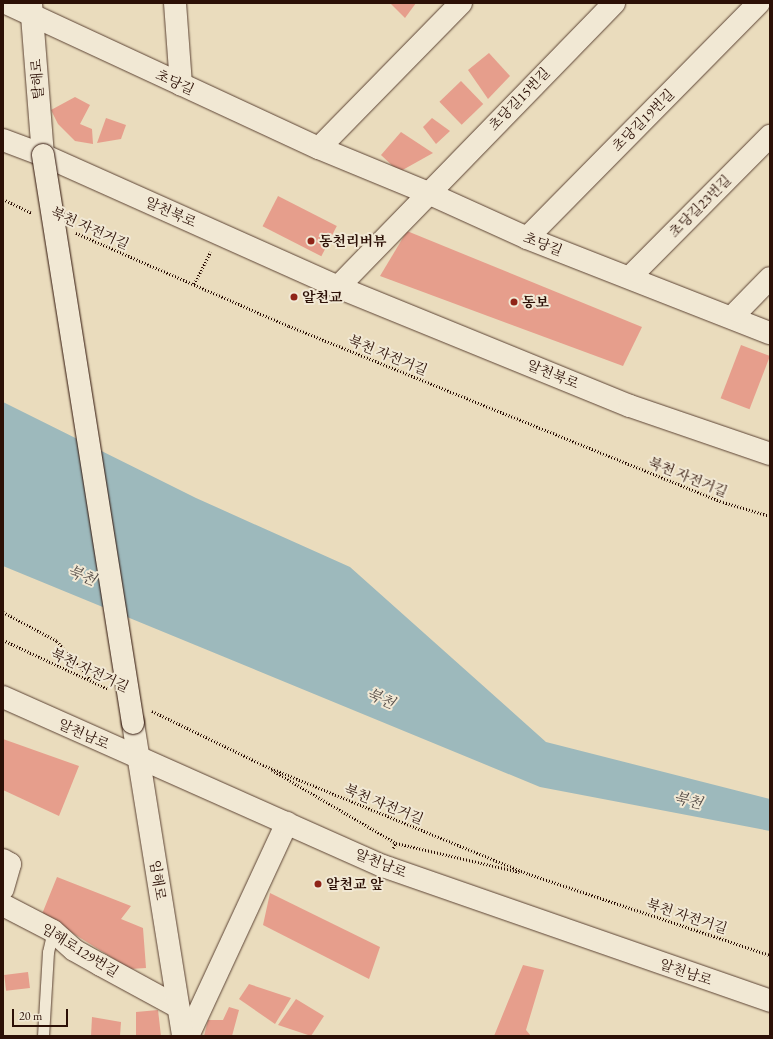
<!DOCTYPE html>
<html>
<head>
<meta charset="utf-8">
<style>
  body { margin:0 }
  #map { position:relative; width:773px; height:1039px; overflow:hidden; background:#eadcbd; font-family:"EB Garamond","Noto Serif KR",serif }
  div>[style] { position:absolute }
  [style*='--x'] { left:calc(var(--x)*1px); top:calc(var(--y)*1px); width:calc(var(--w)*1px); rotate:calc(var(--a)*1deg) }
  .water>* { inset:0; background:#9db9bc }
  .building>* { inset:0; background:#e69e8c; transform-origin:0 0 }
  .path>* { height:2.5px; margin-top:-1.25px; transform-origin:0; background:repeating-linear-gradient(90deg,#2c1006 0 1px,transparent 0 3px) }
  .roads { filter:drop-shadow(0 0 1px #5c4334) drop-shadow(0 0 1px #5c4334) }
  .lane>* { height:11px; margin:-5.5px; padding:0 5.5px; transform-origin:5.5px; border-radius:5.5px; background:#f1e8d4 }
  .street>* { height:22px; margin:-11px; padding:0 11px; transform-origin:11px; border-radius:11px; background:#f1e8d4 }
  .secondary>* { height:22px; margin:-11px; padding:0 11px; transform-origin:11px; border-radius:11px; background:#f1e8d4 }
  .bridges { filter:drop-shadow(0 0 1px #2c1006) drop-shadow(0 0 1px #2c1006) }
  .secondary-bridge>* { height:22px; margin:-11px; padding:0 11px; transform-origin:11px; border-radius:11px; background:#f1e8d4 }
  .dots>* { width:11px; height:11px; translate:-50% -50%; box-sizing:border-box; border:2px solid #f1e8d4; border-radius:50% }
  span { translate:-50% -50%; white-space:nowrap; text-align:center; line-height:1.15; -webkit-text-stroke:4px #f1e8d4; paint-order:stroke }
  .street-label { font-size:14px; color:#2c1006 }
  .poi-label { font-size:14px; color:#2c1006; font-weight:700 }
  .left { translate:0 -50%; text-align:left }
  .water-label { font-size:15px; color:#544b46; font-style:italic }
  .frame { position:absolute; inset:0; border:4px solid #2c1006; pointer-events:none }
  .scale { position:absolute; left:12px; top:1009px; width:56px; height:18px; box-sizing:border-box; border:2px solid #2c1006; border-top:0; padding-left:5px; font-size:12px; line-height:14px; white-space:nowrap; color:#2c1006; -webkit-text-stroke:3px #f1e8d4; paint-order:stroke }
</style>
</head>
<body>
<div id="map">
  <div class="water">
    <div style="clip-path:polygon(3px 402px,196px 498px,350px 567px,546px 742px,770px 799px,770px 831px,540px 787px,3px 566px)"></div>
  </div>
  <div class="building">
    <div style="clip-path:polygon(390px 3px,416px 3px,405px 18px)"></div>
    <div style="clip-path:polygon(489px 53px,510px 76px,488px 99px,468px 70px)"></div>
    <div style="left:461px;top:81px;width:32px;height:30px;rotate:46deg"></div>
    <div style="clip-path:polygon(75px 97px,90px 105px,80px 124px,92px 129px,93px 144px,75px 141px,58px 124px,51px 110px)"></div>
    <div style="clip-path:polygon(106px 118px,126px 125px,121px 139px,97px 143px)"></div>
    <div style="clip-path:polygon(432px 118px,450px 131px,436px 144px,423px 127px)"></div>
    <div style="clip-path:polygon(401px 132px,433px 153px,399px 172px,381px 155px)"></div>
    <div style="left:278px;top:196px;width:66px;height:34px;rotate:27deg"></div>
    <div style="clip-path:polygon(407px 231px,642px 327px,623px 366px,380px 276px)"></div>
    <div style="left:741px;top:345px;width:31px;height:57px;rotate:21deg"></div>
    <div style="clip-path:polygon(3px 739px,79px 766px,59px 816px,3px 790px)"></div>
    <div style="clip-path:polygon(57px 877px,131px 906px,121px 919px,143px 928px,146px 968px,130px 969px,42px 914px)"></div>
    <div style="clip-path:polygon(270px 893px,380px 947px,369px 979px,263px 925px)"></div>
    <div style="clip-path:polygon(523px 965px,544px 970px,526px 1030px,531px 1036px,494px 1036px)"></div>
    <div style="left:28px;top:972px;width:16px;height:24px;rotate:83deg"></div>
    <div style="clip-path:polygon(249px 984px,291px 998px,275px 1024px,239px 999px)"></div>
    <div style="clip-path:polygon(296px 999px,324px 1016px,311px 1036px,278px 1025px)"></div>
    <div style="clip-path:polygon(229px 1007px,239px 1010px,232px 1036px,204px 1036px,208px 1020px,223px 1020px)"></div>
    <div style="clip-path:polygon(158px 1010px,161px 1036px,136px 1036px,136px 1012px)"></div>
    <div style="clip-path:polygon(92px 1017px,121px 1022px,120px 1036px,91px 1036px)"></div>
  </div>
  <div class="path">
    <div style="--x:3;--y:199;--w:32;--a:26"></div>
    <div style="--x:76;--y:233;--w:232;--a:23.6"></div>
    <div style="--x:289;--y:326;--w:468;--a:22.1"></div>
    <div style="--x:723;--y:502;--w:49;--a:16.6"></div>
    <div style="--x:194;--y:284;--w:36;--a:-63"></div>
    <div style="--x:3;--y:612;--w:61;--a:28.2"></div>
    <div style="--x:57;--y:641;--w:53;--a:48.8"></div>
    <div style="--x:3;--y:640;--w:116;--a:25"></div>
    <div style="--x:152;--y:711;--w:123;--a:25.9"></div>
    <div style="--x:263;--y:765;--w:287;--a:22.3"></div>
    <div style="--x:529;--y:874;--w:254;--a:18.6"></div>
    <div style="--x:272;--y:770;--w:144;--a:30.5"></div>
    <div style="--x:393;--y:848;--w:6;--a:-59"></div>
    <div style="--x:396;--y:843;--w:127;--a:13.2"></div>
  </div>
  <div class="roads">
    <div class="lane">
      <div style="--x:43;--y:1036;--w:84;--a:-86.6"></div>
      <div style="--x:48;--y:952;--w:22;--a:-77"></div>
    </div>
    <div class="street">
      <div style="--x:6;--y:3;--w:345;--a:24.9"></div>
      <div style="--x:319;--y:148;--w:118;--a:22.4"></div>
      <div style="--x:428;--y:193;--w:109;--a:24.4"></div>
      <div style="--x:527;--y:238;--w:261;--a:21.4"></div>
      <div style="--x:175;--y:3;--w:82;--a:85.8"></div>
      <div style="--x:319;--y:148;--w:203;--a:-45.6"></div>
      <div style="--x:527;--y:238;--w:330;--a:-45.4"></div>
      <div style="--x:630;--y:277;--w:199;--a:-45.2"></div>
      <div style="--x:732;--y:317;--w:54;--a:-45.7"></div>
      <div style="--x:3;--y:860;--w:8;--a:30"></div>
      <div style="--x:10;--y:864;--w:26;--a:106"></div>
      <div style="--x:3;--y:905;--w:56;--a:27.5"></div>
      <div style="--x:53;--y:931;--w:28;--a:42"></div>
      <div style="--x:74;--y:950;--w:31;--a:29"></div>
      <div style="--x:101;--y:965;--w:88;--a:28.6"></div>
      <div style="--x:188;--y:1036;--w:235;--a:-65.1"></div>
    </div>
    <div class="secondary">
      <div style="--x:31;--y:3;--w:152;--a:85.5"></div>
      <div style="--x:3;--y:140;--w:43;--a:20.6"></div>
      <div style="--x:43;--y:155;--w:323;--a:24.1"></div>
      <div style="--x:338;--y:287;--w:315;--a:22.2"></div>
      <div style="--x:630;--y:406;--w:148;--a:18.9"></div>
      <div style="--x:338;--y:287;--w:396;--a:-45.8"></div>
      <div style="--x:3;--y:697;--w:416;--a:24"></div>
      <div style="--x:383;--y:866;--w:410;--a:19.2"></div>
      <div style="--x:133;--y:723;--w:317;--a:80.9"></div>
    </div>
  </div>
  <div class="bridges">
    <div class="secondary-bridge">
      <div style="--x:43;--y:155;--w:575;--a:81"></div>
    </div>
  </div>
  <div class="dots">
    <div style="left:311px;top:241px;background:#8f2418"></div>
    <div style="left:294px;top:297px;background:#8f2418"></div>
    <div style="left:514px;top:302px;background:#8f2418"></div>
    <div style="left:318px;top:884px;background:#8f2418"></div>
  </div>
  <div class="street-label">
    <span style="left:37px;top:79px;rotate:-94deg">탈해로</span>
    <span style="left:175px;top:82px;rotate:25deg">초당길</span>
    <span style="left:519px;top:99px;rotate:-46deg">초당길15번길</span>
    <span style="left:643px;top:120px;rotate:-45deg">초당길19번길</span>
    <span style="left:700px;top:206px;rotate:-45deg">초당길23번길</span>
    <span style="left:171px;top:212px;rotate:24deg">알천북로</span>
    <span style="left:90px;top:228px;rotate:24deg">북천 자전거길</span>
    <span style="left:543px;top:244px;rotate:21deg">초당길</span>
    <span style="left:388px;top:355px;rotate:22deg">북천 자전거길</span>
    <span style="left:553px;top:374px;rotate:22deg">알천북로</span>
    <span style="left:688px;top:477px;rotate:22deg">북천 자전거길</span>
    <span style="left:90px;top:670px;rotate:25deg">북천 자전거길</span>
    <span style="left:84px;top:734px;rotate:24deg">알천남로</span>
    <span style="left:384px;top:804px;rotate:22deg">북천 자전거길</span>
    <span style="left:381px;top:863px;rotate:22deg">알천남로</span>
    <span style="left:158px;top:880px;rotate:81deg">임해로</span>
    <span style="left:687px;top:916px;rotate:18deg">북천 자전거길</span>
    <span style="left:80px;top:950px;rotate:32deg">임해로129번길</span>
    <span style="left:686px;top:972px;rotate:19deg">알천남로</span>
  </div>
  <div class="poi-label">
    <span class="left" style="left:319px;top:241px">동천리버뷰</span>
    <span class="left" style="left:302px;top:297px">알천교</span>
    <span class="left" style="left:522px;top:302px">동보</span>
    <span class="left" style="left:326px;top:884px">알천교 앞</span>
  </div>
  <div class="water-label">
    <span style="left:82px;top:575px;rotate:22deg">북천</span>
    <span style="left:381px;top:698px;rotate:24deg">북천</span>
    <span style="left:688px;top:800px;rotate:14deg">북천</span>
  </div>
  <div class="frame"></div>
  <div class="scale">20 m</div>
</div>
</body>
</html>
